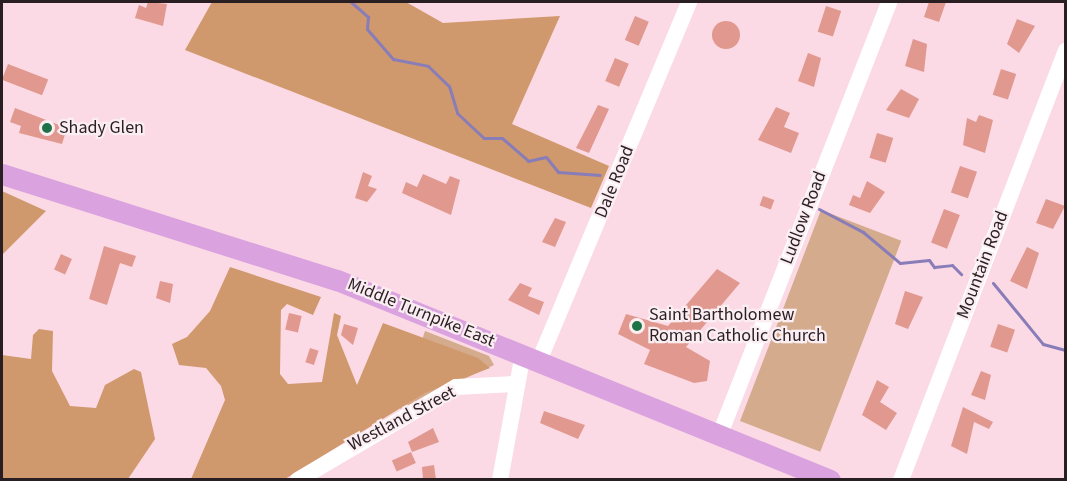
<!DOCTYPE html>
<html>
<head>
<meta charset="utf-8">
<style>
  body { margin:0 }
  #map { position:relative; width:1067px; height:481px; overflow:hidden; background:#fbdae5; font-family:"Source Sans 3",sans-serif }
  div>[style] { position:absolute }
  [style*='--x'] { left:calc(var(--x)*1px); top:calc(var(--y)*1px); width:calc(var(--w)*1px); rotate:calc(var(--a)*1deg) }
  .green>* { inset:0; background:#d4ab8c; transform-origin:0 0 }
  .forest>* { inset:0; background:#d0996d }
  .stream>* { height:3px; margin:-1.5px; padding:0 1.5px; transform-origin:1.5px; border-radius:1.5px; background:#887db8 }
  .building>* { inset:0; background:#e0988f; transform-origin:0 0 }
  .round { border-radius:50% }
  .minor>* { height:16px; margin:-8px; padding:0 8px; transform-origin:8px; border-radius:8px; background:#fff }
  .major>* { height:21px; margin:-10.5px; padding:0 10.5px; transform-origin:10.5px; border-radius:10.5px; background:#daa3df }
  .dots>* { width:16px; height:16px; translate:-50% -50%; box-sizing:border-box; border:3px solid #fbeef2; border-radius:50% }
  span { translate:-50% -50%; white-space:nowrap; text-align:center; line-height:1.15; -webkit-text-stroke:4.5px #fbeef2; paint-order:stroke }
  .poi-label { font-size:18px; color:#291e22 }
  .left { translate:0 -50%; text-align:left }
  .street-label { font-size:18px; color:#291e22 }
  .frame { position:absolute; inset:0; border:3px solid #291e22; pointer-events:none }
</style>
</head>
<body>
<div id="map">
  <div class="green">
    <div style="left:821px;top:210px;width:86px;height:226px;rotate:21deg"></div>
    <div style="clip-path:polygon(425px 331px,489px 356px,494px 365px,400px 409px)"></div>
  </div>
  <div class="forest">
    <div style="clip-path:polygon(212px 2px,406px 2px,443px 23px,560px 16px,512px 124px,609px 166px,591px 208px,185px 50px)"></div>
    <div style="clip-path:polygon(2px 191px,46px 211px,2px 255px)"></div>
    <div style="clip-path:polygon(230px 267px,321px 297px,313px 315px,287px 304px,281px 310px,280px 374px,288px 384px,322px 382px,334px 313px,341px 316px,337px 335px,357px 385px,383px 323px,478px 358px,490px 368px,425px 393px,285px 479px,191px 479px,225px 400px,221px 386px,206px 368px,179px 365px,172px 344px,187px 337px,210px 311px)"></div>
    <div style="clip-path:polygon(39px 329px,53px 331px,52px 371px,70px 406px,96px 408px,105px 385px,134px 369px,141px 372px,155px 439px,128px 479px,2px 479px,2px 355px,31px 359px,33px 335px)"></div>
  </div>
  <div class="stream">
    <div style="--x:351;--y:2;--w:23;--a:41"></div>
    <div style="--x:368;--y:17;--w:12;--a:95"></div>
    <div style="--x:367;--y:29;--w:40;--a:49"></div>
    <div style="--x:393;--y:59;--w:36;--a:11"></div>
    <div style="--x:428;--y:66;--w:29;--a:44"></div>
    <div style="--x:449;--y:86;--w:28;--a:73"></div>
    <div style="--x:457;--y:113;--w:37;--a:43"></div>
    <div style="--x:484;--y:138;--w:18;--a:0"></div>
    <div style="--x:502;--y:138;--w:35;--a:41"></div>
    <div style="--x:528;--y:161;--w:18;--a:-13"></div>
    <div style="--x:546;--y:157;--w:19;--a:51"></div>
    <div style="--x:558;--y:172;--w:42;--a:4.1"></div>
    <div style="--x:819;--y:209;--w:50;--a:27.6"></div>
    <div style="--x:863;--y:232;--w:48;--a:40"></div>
    <div style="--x:900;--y:263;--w:29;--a:-6"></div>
    <div style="--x:929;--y:260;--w:9;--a:54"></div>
    <div style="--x:934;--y:267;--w:18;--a:-6"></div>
    <div style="--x:952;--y:265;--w:13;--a:45"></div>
    <div style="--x:993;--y:283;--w:79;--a:50.7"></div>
    <div style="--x:1043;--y:344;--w:24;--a:15"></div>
  </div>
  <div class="building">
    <div style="clip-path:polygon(148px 2px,167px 4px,163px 26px,135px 18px,139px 5px,146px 8px)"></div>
    <div style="clip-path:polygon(929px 2px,946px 2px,939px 22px,924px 17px)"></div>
    <div style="left:826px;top:6px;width:16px;height:27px;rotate:18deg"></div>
    <div style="left:635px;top:16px;width:15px;height:26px;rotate:23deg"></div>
    <div style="clip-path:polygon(1017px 19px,1035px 26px,1019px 53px,1007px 44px)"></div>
    <div class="round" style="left:712px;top:21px;width:28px;height:28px"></div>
    <div style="clip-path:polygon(913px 39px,927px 44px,924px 72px,905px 66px)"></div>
    <div style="clip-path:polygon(808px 53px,821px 58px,814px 87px,798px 81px)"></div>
    <div style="left:615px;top:58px;width:15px;height:25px;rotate:23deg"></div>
    <div style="left:8px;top:64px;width:43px;height:17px;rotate:21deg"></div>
    <div style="left:1001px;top:69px;width:16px;height:27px;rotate:18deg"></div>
    <div style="clip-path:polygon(901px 89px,919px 99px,909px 118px,886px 110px)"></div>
    <div style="clip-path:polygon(598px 105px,609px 109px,589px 153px,576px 148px)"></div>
    <div style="clip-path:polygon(776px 107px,790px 113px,784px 127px,799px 133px,791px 153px,758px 140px)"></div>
    <div style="clip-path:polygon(15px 108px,67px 128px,62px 144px,19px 133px,21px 126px,10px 122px)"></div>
    <div style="clip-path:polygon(979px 115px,993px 120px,985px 153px,963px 145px,967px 118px,976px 122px)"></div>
    <div style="left:877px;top:133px;width:17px;height:26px;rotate:17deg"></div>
    <div style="left:960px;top:166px;width:18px;height:28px;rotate:19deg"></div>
    <div style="clip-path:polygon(363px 172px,372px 176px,368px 186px,377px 189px,367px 202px,355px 198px)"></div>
    <div style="clip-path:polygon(423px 174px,446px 184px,450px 176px,460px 180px,451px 215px,402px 193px,406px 182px,417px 187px)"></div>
    <div style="clip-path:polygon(867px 181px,885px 192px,870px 213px,849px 205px,853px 195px,860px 198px)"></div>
    <div style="left:763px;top:196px;width:12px;height:10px;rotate:20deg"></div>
    <div style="clip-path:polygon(1046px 199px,1065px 206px,1053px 229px,1036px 223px)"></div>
    <div style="left:944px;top:209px;width:17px;height:36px;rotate:21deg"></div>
    <div style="clip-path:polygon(555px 218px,566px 222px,555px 247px,542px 242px)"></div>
    <div style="clip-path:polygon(104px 246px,136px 256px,132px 267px,120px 263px,107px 305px,89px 299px)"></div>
    <div style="clip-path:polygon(1027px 247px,1039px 253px,1027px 289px,1010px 281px)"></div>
    <div style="left:61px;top:254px;width:12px;height:17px;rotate:24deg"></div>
    <div style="clip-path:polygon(717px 269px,740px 283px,686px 347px,710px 361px,707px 381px,694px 383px,644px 364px,650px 350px,618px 334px,626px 314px,668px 326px)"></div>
    <div style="clip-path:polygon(160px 281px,173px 284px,170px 303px,156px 298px)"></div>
    <div style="clip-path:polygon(520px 283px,532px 288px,528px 296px,544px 302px,539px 315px,508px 300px)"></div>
    <div style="clip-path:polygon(905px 291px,923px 297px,908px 329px,895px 324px)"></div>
    <div style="left:289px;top:313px;width:13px;height:17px;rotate:13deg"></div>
    <div style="clip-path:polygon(344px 324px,358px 328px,353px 345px,341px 335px)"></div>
    <div style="left:998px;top:324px;width:18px;height:24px;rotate:19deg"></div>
    <div style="left:310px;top:348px;width:9px;height:15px;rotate:18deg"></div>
    <div style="clip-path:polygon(981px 371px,991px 375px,985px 400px,971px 395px)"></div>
    <div style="clip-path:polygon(877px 380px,889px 387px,880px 402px,897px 413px,886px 430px,862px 415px)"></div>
    <div style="clip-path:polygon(963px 407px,993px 422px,989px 429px,974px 422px,967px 454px,951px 446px)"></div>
    <div style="clip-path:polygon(544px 411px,585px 425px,578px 439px,540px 423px)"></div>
    <div style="clip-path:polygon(433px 428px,439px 442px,412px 452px,408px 442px)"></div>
    <div style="left:411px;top:452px;width:12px;height:21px;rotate:66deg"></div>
    <div style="clip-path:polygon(434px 465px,436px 480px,423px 480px,422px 467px)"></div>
  </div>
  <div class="minor">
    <div style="--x:539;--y:361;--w:389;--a:-67.3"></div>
    <div style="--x:720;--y:434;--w:464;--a:-68.6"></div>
    <div style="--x:298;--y:480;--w:183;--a:-30.5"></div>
    <div style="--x:456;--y:387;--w:59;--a:-2.9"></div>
    <div style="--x:500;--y:480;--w:128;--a:-79.7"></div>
    <div style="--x:901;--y:480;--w:460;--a:-69"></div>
  </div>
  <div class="major">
    <div style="--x:2;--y:174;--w:351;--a:17.6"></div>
    <div style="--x:337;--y:280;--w:532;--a:22.08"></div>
  </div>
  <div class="dots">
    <div style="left:47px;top:128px;background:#1e7346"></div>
    <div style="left:637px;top:326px;background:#1e7346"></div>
  </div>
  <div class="poi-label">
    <span class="left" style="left:59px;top:128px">Shady Glen</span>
    <span class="left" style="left:649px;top:326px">Saint Bartholomew<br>Roman Catholic Church</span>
  </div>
  <div class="street-label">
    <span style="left:615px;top:182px;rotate:-68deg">Dale Road</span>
    <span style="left:804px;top:218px;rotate:-69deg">Ludlow Road</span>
    <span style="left:983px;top:265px;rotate:-69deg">Mountain Road</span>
    <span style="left:421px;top:313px;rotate:22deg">Middle Turnpike East</span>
    <span style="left:402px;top:419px;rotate:-28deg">Westland Street</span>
  </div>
  <div class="frame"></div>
</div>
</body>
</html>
